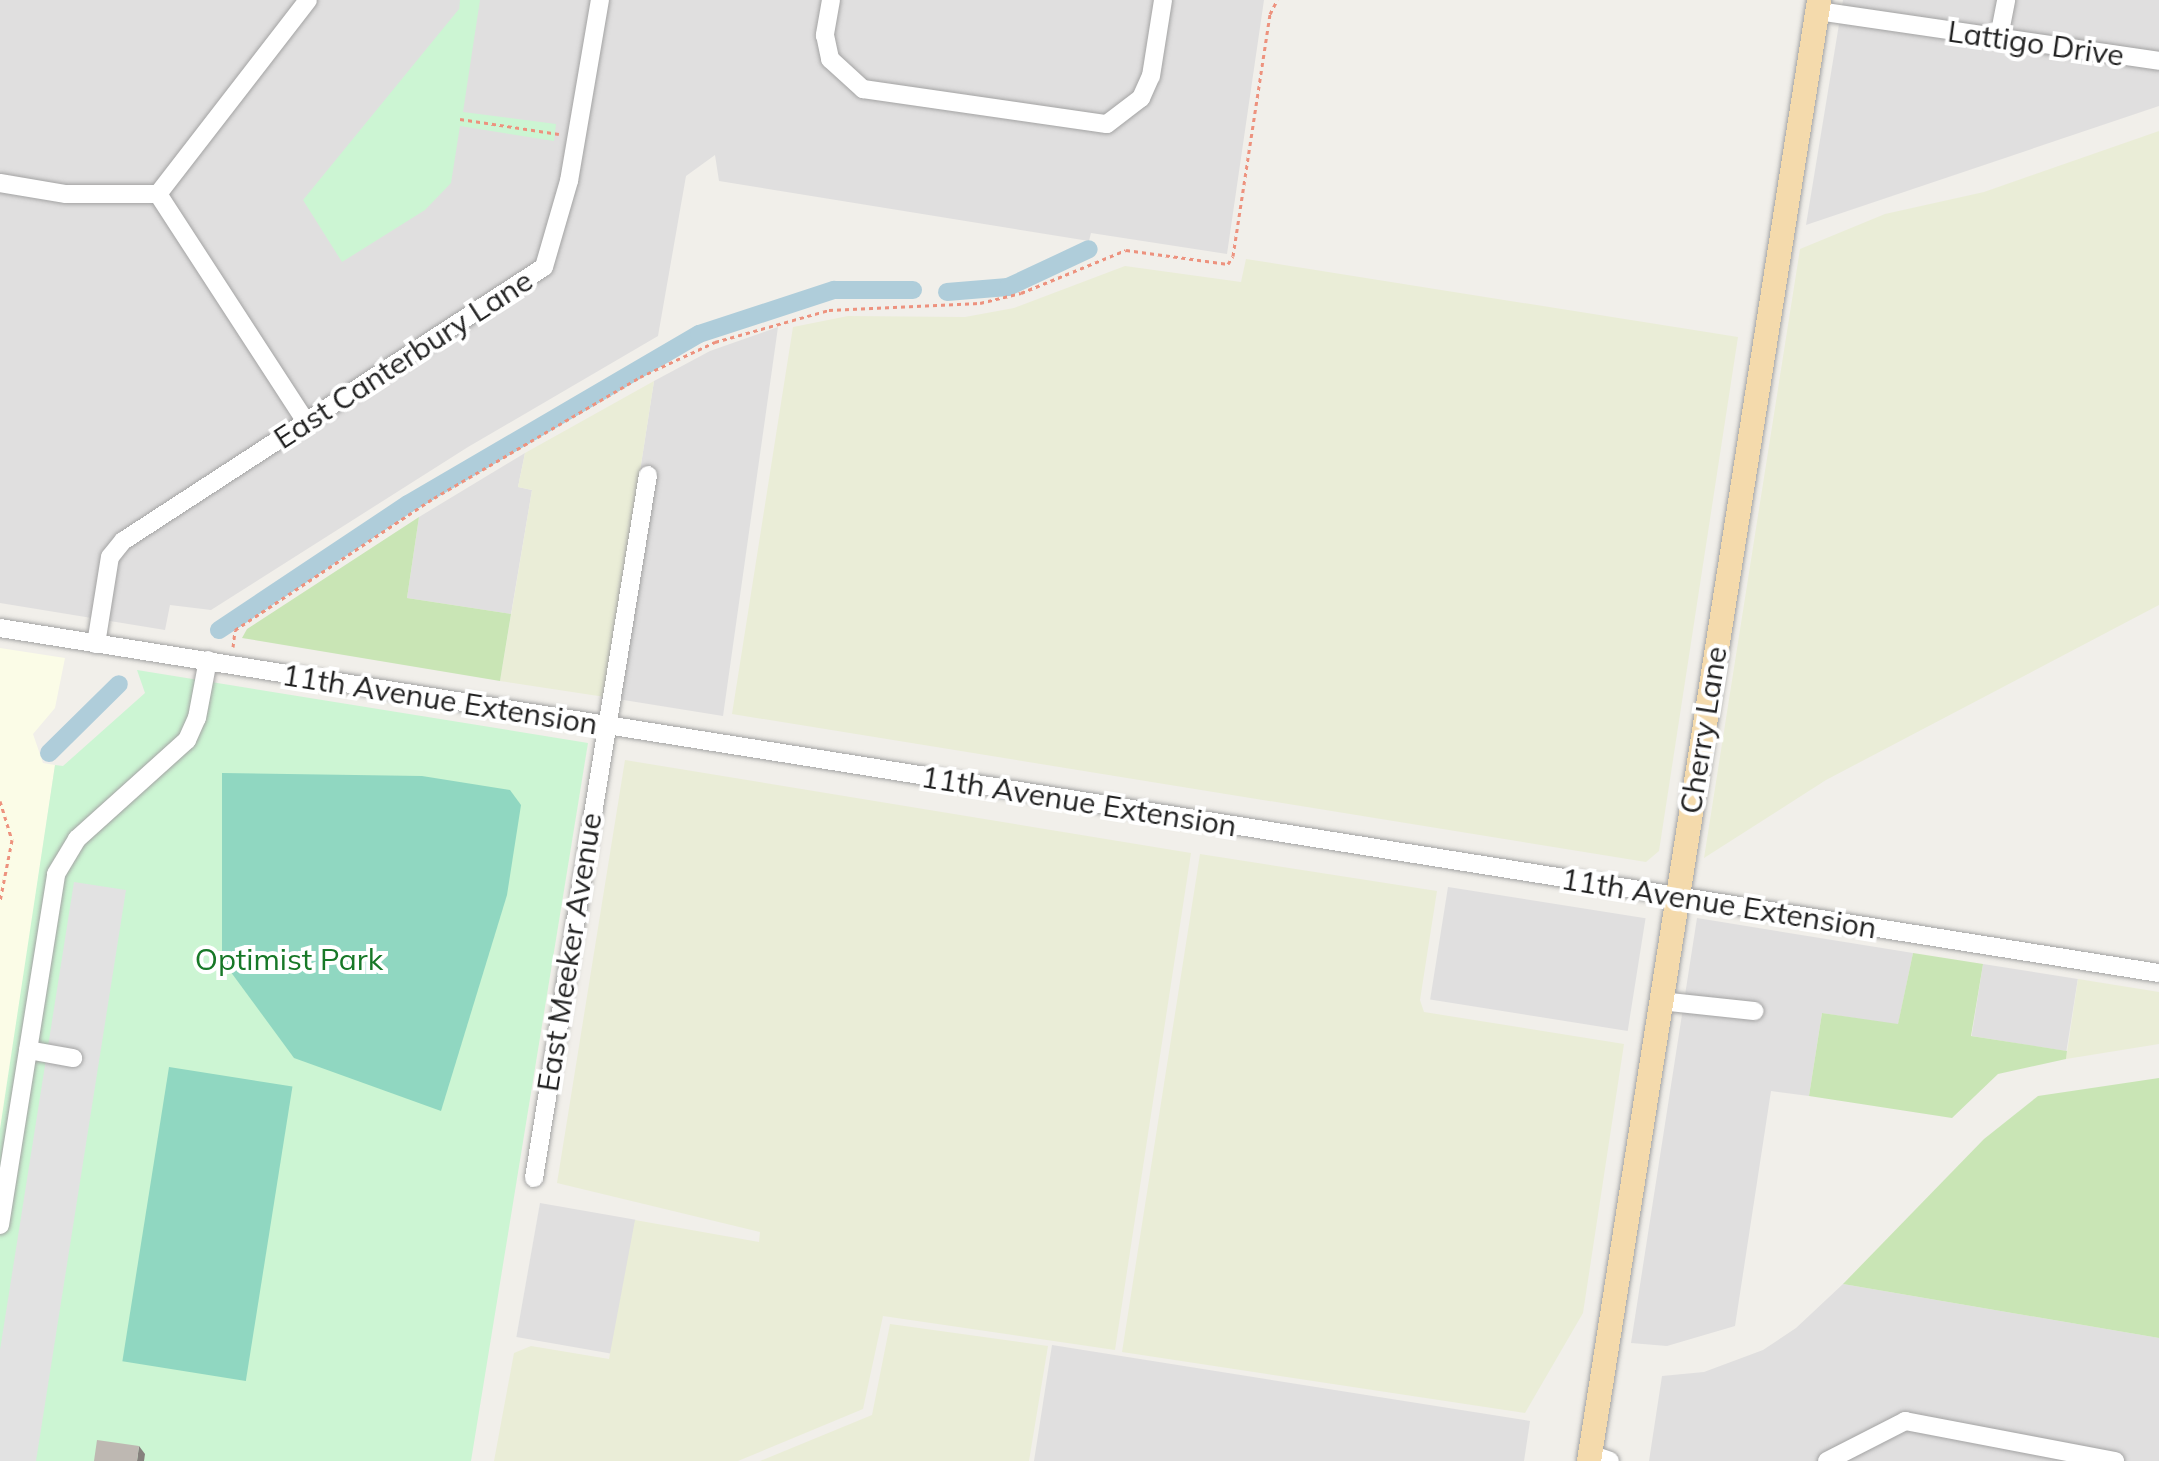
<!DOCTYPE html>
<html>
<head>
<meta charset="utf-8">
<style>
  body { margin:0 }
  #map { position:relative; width:2159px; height:1461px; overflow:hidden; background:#f1efea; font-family:Mulish,sans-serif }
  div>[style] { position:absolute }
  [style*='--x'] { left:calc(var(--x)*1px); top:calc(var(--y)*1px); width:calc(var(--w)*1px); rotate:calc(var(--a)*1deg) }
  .residential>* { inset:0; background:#e0dfdf; transform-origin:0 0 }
  .education>* { inset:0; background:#fbfce7 }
  .farmland>* { inset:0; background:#eaedd7 }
  .grass>* { inset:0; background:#c9e5b5 }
  .park>* { inset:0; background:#ccf5d3 }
  .pitch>* { inset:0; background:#90d7c1; transform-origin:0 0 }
  .parking>* { inset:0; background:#e2e2e2 }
  .canal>* { height:18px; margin:-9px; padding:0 9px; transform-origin:9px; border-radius:9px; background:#afcdda }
  .path>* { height:3px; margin-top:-1.5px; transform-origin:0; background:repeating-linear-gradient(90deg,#ed927e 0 4px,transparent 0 8px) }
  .roads { filter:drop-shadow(0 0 2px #a3a3a3) drop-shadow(0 0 2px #a3a3a3) }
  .minor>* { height:18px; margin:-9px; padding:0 9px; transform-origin:9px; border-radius:9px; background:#fff }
  .major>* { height:24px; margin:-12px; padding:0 12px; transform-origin:12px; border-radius:12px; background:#f4daac }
  .shaded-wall>* { inset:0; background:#85817d }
  .building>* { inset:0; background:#beb8b2 }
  span { translate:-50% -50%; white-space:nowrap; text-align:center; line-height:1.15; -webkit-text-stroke:8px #fff; paint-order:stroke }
  .street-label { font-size:30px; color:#222 }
  .park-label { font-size:30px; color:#177827 }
</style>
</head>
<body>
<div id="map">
  <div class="residential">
    <div style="clip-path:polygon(0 0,1264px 0,1227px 254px,1091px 233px,1089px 241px,719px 181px,715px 155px,686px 176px,658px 336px,468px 447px,211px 610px,170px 605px,165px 630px,0 603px)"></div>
    <div style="clip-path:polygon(1843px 0,2159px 0,2159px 106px,1806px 225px)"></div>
    <div style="clip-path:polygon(778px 327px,723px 716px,605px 697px,654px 381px,710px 351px)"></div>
    <div style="clip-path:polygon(525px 453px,518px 487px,532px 490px,511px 614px,407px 598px,419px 517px)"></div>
    <div style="left:1448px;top:887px;width:200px;height:114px;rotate:9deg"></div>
    <div style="clip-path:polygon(1697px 918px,1913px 953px,1898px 1025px,1822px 1013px,1809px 1096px,1771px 1091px,1735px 1326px,1667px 1346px,1631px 1343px)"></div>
    <div style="left:1983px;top:964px;width:96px;height:73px;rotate:9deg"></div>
    <div style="left:540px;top:1203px;width:97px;height:136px;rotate:10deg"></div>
    <div style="clip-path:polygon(1843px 1284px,2159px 1338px,2159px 1461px,1649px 1461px,1662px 1376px,1704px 1372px,1763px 1350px,1796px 1328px)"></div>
    <div style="clip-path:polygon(1052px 1345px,1530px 1421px,1524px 1461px,1034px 1461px)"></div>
  </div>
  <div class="education">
    <div style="clip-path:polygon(0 648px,65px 658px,55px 708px,33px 734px,43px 763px,55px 765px,0 1138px)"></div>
  </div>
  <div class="farmland">
    <div style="clip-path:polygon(2159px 131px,2159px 605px,1826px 780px,1704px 858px,1800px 249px,1885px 214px,1984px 192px)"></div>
    <div style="clip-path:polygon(1246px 259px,1738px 337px,1659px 851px,1646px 862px,732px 714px,793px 327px,848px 316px,965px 317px,1014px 308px,1125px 266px,1241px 282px)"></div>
    <div style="clip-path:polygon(654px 381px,605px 697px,500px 681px,532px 490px,518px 487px,525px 453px)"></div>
    <div style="clip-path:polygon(625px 760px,1191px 853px,1115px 1350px,883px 1316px,863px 1409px,738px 1461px,494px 1461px,514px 1353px,531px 1346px,609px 1359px,635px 1220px,759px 1242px,760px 1232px,557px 1183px)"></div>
    <div style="clip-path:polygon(1200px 854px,1437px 891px,1420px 1000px,1424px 1012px,1624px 1044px,1583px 1313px,1525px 1413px,1122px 1352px)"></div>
    <div style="clip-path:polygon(2078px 979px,2159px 992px,2159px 1044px,2066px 1059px)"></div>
    <div style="clip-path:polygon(890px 1324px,1048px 1346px,1029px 1461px,760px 1461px,872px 1415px)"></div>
  </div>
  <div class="grass">
    <div style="clip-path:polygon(419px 517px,407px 598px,511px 614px,500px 681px,242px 638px,247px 629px)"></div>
    <div style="clip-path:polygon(1913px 953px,1983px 964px,1971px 1036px,2067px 1051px,2066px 1059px,1998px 1074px,1952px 1118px,1809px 1096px,1822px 1013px,1898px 1024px)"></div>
    <div style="clip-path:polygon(2159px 1078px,2159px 1338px,1843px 1284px,1984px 1139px,2038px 1096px)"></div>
  </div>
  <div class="park">
    <div style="clip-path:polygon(460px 0,480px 0,463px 112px,556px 124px,554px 141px,460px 126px,451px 183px,425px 210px,342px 262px,303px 200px,459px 9px)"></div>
    <div style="clip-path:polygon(137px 670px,588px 743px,471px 1461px,0 1461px,0 1129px,55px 765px,63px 766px,145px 693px)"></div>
  </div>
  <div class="pitch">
    <div style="clip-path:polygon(222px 773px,422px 776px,510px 790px,521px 805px,507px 895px,441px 1111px,294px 1058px,222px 960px)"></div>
    <div style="left:169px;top:1067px;width:125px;height:298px;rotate:9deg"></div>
  </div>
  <div class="parking">
    <div style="clip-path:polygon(74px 882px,126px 890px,36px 1461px,0 1461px,0 1350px)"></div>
  </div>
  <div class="canal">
    <div style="--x:947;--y:292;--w:61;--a:-4.7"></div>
    <div style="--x:1008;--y:287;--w:89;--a:-25.1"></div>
    <div style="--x:219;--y:630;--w:227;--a:-33.7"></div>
    <div style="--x:408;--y:504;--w:337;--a:-30.3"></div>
    <div style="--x:699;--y:334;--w:142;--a:-18.1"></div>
    <div style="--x:834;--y:290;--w:79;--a:0"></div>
    <div style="--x:49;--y:753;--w:98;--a:-44.6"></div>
  </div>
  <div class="path">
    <div style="--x:460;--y:119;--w:100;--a:8.6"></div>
    <div style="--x:233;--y:647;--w:17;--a:-83"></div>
    <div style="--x:235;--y:630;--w:239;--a:-33.6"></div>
    <div style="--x:434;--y:498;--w:239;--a:-30.4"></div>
    <div style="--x:640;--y:377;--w:83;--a:-25"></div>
    <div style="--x:715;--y:342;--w:118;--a:-15.7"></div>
    <div style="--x:829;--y:310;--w:151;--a:-2.7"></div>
    <div style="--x:980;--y:303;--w:42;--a:-13.7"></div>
    <div style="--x:1021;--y:293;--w:113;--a:-22.3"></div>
    <div style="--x:1126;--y:250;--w:103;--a:7.8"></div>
    <div style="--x:1228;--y:264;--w:9;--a:-58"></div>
    <div style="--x:1233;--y:256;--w:245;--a:-81.3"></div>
    <div style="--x:1270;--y:14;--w:16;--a:-63"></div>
    <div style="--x:0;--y:801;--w:41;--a:72.9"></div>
    <div style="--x:12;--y:840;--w:62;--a:101.1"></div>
  </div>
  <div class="roads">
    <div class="minor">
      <div style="--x:831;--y:0;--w:36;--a:100"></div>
      <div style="--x:825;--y:35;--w:25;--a:78"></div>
      <div style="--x:830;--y:59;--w:45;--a:42.3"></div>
      <div style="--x:863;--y:89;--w:246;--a:8.2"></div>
      <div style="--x:1107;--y:124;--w:43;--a:-37.4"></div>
      <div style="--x:1141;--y:98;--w:24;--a:-66"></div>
      <div style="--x:1151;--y:76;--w:77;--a:-81"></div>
      <div style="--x:1818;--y:11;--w:345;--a:8.3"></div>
      <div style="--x:1999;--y:37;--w:38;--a:-79"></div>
      <div style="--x:0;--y:183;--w:67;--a:9.5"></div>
      <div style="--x:66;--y:194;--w:92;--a:0"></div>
      <div style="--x:158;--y:194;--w:245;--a:-52.3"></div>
      <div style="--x:158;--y:194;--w:272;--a:57"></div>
      <div style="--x:0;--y:628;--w:2186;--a:9.08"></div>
      <div style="--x:96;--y:644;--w:88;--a:-80.9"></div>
      <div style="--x:110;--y:557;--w:21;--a:-51"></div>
      <div style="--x:123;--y:541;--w:502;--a:-33.06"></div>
      <div style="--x:544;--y:267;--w:90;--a:-73.8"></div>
      <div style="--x:569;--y:181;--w:184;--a:-80.3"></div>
      <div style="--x:1660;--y:1001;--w:95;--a:6.1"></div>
      <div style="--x:28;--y:1050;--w:46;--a:10.1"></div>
      <div style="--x:534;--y:1178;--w:712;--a:-80.79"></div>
      <div style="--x:0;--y:1225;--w:355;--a:-80.9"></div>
      <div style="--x:56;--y:874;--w:41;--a:-59"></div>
      <div style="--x:77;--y:839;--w:148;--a:-42"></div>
      <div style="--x:187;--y:740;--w:24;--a:-66"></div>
      <div style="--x:197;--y:718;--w:59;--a:-79.3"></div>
      <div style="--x:1590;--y:1454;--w:21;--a:19"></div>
      <div style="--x:1827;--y:1461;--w:88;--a:-27.1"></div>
      <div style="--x:1905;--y:1421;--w:214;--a:10.8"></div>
    </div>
    <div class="major">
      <div style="--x:1589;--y:1461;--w:1479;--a:-81.05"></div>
    </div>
  </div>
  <div class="shaded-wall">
    <div style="clip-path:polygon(139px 1446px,145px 1454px,144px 1461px,137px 1461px)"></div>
  </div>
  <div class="building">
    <div style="clip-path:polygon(97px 1440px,139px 1446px,137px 1461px,94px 1461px)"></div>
  </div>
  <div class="street-label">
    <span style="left:2036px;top:43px;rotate:8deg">Lattigo Drive</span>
    <span style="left:403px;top:359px;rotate:-33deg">East Canterbury Lane</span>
    <span style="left:440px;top:699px;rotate:9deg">11th Avenue Extension</span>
    <span style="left:1703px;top:730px;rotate:-81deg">Cherry Lane</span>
    <span style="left:1079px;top:801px;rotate:9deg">11th Avenue Extension</span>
    <span style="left:1719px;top:903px;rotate:9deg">11th Avenue Extension</span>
    <span style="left:569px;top:952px;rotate:-81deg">East Meeker Avenue</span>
  </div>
  <div class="park-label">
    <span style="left:289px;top:959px">Optimist Park</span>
  </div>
</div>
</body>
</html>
